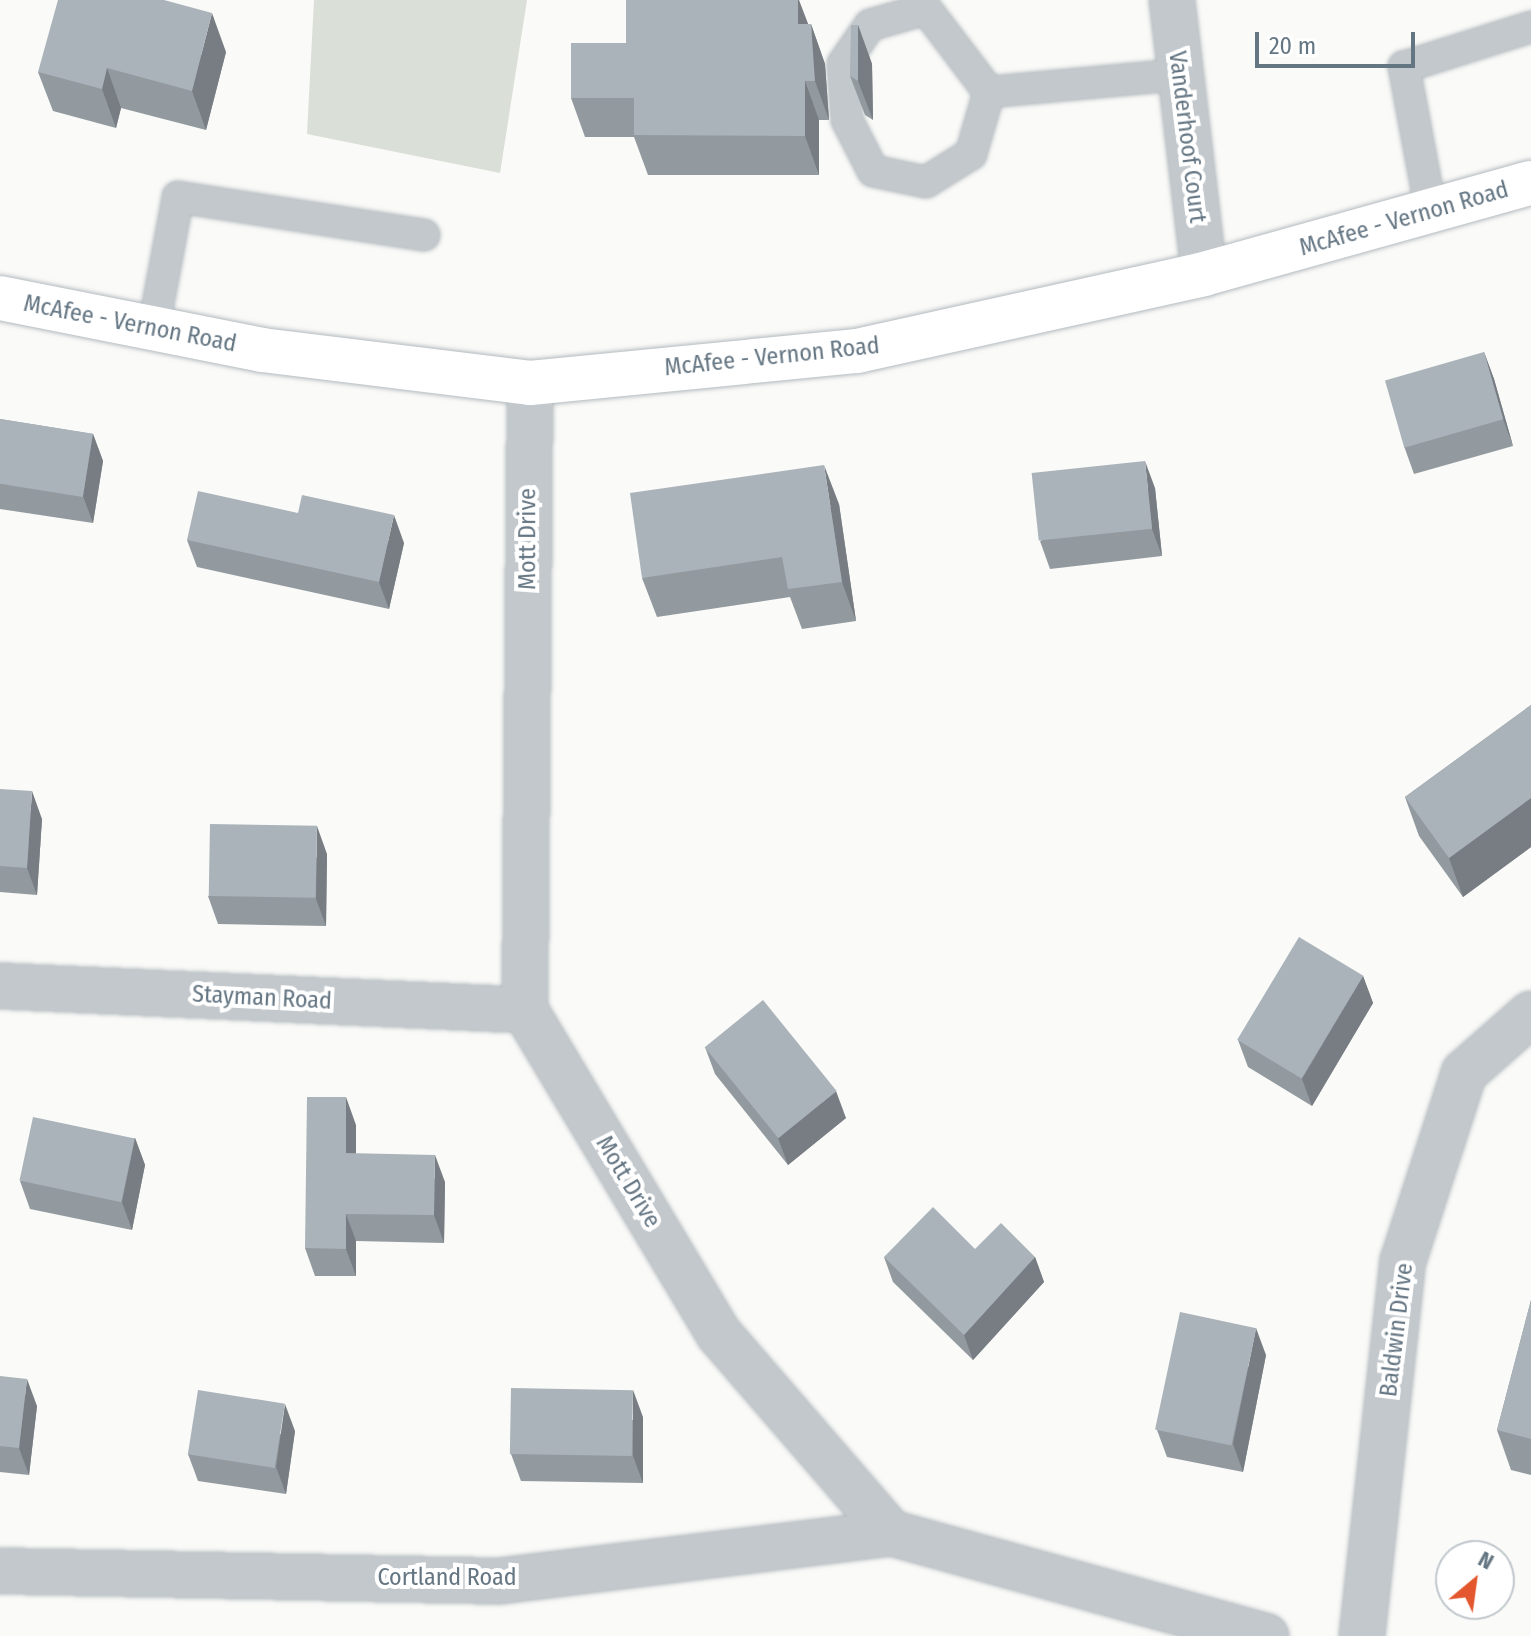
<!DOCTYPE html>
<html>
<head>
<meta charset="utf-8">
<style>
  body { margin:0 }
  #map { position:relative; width:1531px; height:1636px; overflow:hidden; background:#fafaf8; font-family:"Fira Sans Condensed",sans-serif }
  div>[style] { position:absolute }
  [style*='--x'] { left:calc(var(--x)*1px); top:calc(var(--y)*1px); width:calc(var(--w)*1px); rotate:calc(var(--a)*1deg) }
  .green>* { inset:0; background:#dadfd7 }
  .roads { filter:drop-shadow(0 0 2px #b3babf) drop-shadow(0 0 2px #b3babf) }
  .lane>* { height:30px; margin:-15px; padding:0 15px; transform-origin:15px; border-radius:15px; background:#c3c8cc }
  .street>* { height:44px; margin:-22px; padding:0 22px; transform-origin:22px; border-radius:22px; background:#c3c8cc }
  .secondary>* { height:44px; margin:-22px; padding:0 22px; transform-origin:22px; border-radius:22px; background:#fff }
  .wall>* { inset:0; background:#929a9f }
  .shaded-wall>* { inset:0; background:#777d82 }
  .building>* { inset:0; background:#aab3b9; transform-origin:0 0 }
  span { translate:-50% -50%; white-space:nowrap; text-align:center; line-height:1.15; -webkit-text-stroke:8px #fff; paint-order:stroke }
  .street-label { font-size:24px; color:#657683 }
  .north { position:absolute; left:1435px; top:1540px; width:80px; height:80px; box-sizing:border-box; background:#fff; border:2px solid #c1c8cd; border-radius:50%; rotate:29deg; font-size:22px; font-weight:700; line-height:32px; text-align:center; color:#657683 }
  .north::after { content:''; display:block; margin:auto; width:28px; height:36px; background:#e4572e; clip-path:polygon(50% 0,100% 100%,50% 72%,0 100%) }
  .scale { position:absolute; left:1255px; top:32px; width:160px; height:36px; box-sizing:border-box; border:4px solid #657683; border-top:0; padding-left:10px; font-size:24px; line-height:28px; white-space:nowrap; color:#657683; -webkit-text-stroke:6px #fff; paint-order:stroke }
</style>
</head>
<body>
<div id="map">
  <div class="green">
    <div style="clip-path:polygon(314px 0,527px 0,500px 173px,307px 134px)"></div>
  </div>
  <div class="roads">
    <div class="lane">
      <div style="--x:926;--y:9;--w:104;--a:52.8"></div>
      <div style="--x:989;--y:92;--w:65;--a:106.2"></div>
      <div style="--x:971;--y:154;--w:53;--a:148.1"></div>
      <div style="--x:926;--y:182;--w:54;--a:-168.3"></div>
      <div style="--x:873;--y:171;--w:57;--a:-117"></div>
      <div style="--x:847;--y:120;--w:56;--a:-94.1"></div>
      <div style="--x:843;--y:64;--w:47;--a:-55.3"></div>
      <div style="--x:870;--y:25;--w:58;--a:-15.9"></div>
      <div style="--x:989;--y:92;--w:189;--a:-5.2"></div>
      <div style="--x:1431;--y:211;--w:147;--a:-100.6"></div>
      <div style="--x:1404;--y:67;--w:133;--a:-17.5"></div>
      <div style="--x:153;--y:331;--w:136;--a:-79.4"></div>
      <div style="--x:178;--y:197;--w:249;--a:8.8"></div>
    </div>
    <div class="street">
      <div style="--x:1172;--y:0;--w:276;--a:83.3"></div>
      <div style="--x:530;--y:383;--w:627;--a:90.46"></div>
      <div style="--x:525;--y:1010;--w:378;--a:59.1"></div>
      <div style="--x:719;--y:1334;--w:263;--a:49.2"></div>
      <div style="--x:891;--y:1533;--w:389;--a:15.4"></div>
      <div style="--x:0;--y:986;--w:526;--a:2.62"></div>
      <div style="--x:0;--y:1571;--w:500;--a:1.15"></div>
      <div style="--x:500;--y:1581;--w:394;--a:-7"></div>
      <div style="--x:1362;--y:1636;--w:377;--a:-83.8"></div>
      <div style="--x:1403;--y:1261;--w:198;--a:-72"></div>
      <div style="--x:1464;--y:1073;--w:89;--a:-41.4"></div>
    </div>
    <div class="secondary">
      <div style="--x:0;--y:298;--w:267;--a:11.2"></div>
      <div style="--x:262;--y:350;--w:270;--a:7"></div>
      <div style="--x:530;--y:383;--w:329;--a:-5.6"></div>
      <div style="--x:857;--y:351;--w:355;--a:-12.5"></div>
      <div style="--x:1204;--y:274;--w:339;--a:-15.6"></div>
    </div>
  </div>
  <div class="wall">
    <div style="clip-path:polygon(811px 24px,825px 64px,829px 120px,819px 120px,819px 175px,648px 175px,634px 137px,585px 137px,571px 98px,626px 43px)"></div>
    <div style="clip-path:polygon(858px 25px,872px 64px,873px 120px,865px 115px,850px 76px)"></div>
    <div style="clip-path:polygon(226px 52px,206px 130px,121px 108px,116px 128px,53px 111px,38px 72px)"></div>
    <div style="clip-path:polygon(1484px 352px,1494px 379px,1513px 446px,1414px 474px,1404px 446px)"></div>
    <div style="clip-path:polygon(0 419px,93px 434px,103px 461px,93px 523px,0 509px)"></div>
    <div style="clip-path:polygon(1155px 488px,1162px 556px,1050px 569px,1040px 541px)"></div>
    <div style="clip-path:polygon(839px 504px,856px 621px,802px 629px,790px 597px,657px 617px,642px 578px)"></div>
    <div style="clip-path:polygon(187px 540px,404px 543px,389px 609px,197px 567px)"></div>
    <div style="clip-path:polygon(1531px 705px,1531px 847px,1463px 897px,1419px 836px,1405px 797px)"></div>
    <div style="clip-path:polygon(0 789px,42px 819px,37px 895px,0 892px)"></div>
    <div style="clip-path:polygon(327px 854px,326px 926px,218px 924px,208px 896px)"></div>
    <div style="clip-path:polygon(1363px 976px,1373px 1003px,1312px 1106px,1248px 1067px,1238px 1040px)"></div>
    <div style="clip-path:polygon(705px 1047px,846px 1118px,788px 1165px,715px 1074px)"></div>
    <div style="clip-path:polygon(356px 1125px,356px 1154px,445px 1182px,444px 1243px,356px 1241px,356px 1276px,315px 1276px,305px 1248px)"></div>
    <div style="clip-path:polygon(135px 1138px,145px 1165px,132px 1230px,30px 1209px,20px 1181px)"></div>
    <div style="clip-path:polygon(975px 1249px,1035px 1257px,1044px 1282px,973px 1360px,893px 1282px,884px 1257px)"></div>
    <div style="clip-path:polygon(1531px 1300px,1531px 1475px,1511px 1470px,1497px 1430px)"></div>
    <div style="clip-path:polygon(1266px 1355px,1243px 1472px,1167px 1457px,1157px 1430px)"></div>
    <div style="clip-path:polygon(0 1376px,37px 1406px,29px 1475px,0 1472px)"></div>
    <div style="clip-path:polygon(643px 1417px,643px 1483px,521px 1481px,511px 1454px)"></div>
    <div style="clip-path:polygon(295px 1431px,286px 1494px,198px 1481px,188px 1454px)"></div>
  </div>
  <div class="shaded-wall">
    <div style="clip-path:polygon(798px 0,799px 0,812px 34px,811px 24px,825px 64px,829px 120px,815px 81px,798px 24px)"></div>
    <div style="clip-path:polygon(212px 13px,226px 52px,206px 130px,192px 91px)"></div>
    <div style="clip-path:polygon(858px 25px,872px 64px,873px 120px,858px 81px)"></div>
    <div style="clip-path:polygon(107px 68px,121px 108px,116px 128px,102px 89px)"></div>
    <div style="clip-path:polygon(805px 81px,819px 120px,819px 175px,805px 136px)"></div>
    <div style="clip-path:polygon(1484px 352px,1494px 379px,1513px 446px,1503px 419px)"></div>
    <div style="clip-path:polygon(93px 434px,103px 461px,93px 523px,83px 496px)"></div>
    <div style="clip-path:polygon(1145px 461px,1155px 488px,1162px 556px,1152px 529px)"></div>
    <div style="clip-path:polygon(824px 465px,839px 504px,856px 621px,842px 582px)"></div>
    <div style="clip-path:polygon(394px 515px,404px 543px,389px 609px,379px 582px)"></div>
    <div style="clip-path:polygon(32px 791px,42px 819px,37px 895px,27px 868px)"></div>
    <div style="clip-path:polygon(1531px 798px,1531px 847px,1463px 897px,1449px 858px)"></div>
    <div style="clip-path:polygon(317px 826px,327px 854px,326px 926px,316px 899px)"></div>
    <div style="clip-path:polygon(1363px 976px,1373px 1003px,1312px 1106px,1302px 1079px)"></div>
    <div style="clip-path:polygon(836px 1091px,846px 1118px,788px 1165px,778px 1138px)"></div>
    <div style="clip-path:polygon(346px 1097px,356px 1125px,356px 1181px,346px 1153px)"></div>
    <div style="clip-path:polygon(135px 1138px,145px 1165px,132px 1230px,122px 1202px)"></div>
    <div style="clip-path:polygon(435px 1155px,445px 1182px,444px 1243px,434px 1215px)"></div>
    <div style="clip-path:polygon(346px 1214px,356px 1241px,356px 1276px,346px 1249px)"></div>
    <div style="clip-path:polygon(1035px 1257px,1044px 1282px,973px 1360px,964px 1335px)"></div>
    <div style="clip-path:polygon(1256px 1328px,1266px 1355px,1243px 1472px,1233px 1444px)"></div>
    <div style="clip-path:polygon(27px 1379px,37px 1406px,29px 1475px,19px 1448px)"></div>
    <div style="clip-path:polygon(633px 1390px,643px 1417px,643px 1483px,633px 1456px)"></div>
    <div style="clip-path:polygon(285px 1404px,295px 1431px,286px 1494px,276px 1467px)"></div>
  </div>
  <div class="building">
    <div style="clip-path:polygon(58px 0,164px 0,212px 13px,192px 91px,107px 68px,102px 89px,38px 72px)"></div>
    <div style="clip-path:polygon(626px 0,798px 0,798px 24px,811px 24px,815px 81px,805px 81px,805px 136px,634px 135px,634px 98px,571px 98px,571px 43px,626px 43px)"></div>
    <div style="clip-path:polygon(851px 25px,858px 25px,858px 81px,850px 76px)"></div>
    <div style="left:1484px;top:352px;width:70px;height:103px;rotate:74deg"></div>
    <div style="left:0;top:419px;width:94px;height:64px;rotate:9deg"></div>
    <div style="left:1145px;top:461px;width:68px;height:114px;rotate:84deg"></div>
    <div style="clip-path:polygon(824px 465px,842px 582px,788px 589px,782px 557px,642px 578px,630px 493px)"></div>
    <div style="clip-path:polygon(198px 491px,298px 513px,302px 495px,394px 515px,379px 582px,187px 540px)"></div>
    <div style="clip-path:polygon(1531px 705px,1531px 798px,1449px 858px,1405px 797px)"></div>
    <div style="clip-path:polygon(0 789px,32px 791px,27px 868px,0 866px)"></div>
    <div style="left:210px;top:824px;width:107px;height:72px;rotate:1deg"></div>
    <div style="left:1299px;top:937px;width:75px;height:120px;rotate:31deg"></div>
    <div style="left:763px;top:1000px;width:117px;height:75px;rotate:51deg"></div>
    <div style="clip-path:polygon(307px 1097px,346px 1097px,346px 1153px,435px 1155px,434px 1215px,346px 1214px,346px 1249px,305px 1248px)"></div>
    <div style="left:33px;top:1117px;width:104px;height:65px;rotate:12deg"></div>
    <div style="clip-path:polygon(933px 1207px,975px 1249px,1001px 1223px,1035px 1257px,964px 1335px,884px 1257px)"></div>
    <div style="clip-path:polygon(1531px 1300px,1531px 1439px,1497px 1430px)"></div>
    <div style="left:1180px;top:1312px;width:78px;height:120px;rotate:12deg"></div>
    <div style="clip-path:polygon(0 1376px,27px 1379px,19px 1448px,0 1446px)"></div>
    <div style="left:511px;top:1388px;width:122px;height:66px;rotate:1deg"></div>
    <div style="left:198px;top:1390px;width:88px;height:65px;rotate:9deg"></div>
  </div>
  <div class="street-label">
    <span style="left:1187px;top:137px;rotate:83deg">Vanderhoof Court</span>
    <span style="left:1404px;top:219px;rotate:-16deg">McAfee - Vernon Road</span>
    <span style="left:130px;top:324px;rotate:11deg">McAfee - Vernon Road</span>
    <span style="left:772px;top:357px;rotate:-6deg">McAfee - Vernon Road</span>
    <span style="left:528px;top:539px;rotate:-90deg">Mott Drive</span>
    <span style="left:262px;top:998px;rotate:3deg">Stayman Road</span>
    <span style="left:628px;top:1182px;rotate:59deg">Mott Drive</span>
    <span style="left:1397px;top:1330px;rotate:-83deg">Baldwin Drive</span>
    <span style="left:447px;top:1578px">Cortland Road</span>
  </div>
  <div class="north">N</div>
  <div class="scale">20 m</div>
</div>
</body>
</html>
